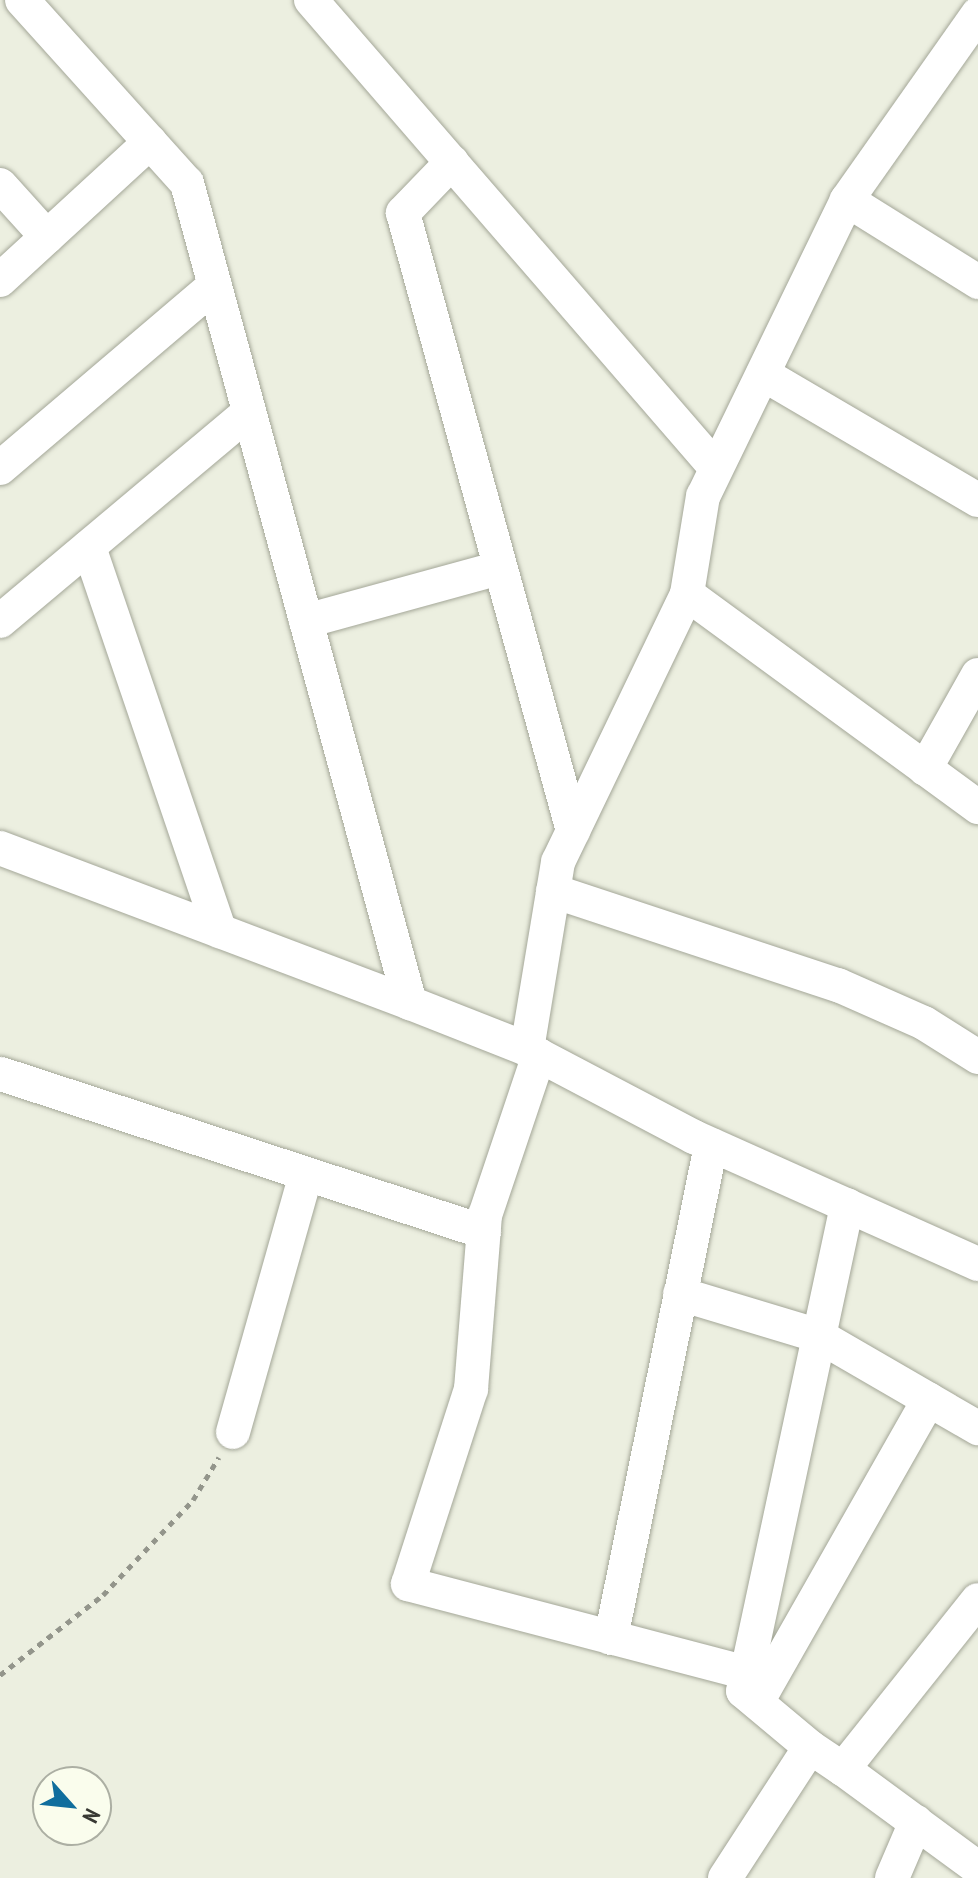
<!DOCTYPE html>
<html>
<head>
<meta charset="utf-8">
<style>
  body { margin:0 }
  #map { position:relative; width:978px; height:1878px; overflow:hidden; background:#ecefe0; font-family:"PT Sans Narrow",sans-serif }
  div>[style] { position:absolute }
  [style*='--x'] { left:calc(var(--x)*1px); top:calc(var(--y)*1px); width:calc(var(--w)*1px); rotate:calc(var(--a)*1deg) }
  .path>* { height:5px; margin-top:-2.5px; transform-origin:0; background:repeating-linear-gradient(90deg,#93958b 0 6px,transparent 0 12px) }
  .roads { filter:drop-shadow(0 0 2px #a4a798) drop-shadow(0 0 2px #a4a798) }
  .street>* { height:34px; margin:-17px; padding:0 17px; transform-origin:17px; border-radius:17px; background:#fff }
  span { translate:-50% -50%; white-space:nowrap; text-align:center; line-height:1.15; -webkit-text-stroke:8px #fafded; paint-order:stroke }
  .north { position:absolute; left:32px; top:1766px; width:80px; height:80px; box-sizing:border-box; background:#fafded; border:2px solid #acafa3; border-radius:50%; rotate:117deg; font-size:22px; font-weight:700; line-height:32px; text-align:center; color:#383933 }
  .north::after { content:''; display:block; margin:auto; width:28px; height:36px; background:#106e9d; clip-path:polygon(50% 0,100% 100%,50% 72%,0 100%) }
</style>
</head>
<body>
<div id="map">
  <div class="path">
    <div style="--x:0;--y:1675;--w:130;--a:-37.8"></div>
    <div style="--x:103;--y:1595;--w:131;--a:-46.5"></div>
    <div style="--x:193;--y:1500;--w:50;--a:-58.8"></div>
  </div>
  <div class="roads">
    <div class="street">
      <div style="--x:22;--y:0;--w:246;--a:48"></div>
      <div style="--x:187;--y:183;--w:850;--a:74.79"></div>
      <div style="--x:410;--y:1003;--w:126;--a:21.5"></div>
      <div style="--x:311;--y:0;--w:619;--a:49.13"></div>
      <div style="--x:978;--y:14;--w:228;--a:125.2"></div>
      <div style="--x:847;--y:200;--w:329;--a:115.9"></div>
      <div style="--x:703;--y:496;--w:99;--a:99.3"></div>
      <div style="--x:687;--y:594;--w:297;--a:115.7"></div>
      <div style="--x:558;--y:862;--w:190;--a:99.4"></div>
      <div style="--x:527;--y:1049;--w:189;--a:27.8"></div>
      <div style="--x:694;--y:1137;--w:311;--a:24.1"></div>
      <div style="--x:452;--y:162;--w:71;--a:133.9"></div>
      <div style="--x:403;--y:213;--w:641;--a:74.62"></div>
      <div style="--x:0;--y:185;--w:70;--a:47.9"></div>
      <div style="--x:847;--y:200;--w:155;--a:32"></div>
      <div style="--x:0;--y:280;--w:204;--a:-42.6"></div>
      <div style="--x:763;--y:374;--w:249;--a:30.4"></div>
      <div style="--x:0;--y:468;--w:282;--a:-40.4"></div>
      <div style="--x:89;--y:547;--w:406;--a:71.2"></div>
      <div style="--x:687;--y:594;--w:361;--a:36.2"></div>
      <div style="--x:0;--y:621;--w:325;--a:-40"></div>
      <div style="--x:306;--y:621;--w:201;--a:-15.3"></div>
      <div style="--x:925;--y:769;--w:108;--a:-60.6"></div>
      <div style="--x:0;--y:848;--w:438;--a:20.7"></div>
      <div style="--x:553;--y:891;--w:300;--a:18.3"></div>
      <div style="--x:838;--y:985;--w:94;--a:23.8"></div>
      <div style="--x:924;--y:1023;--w:64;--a:32.2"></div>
      <div style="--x:539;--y:1055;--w:169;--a:108.6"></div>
      <div style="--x:485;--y:1215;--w:175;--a:94.6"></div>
      <div style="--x:471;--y:1389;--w:205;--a:107.9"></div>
      <div style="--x:408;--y:1584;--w:350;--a:14.7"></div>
      <div style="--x:1;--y:1074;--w:508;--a:18.11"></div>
      <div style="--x:680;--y:1294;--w:145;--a:16.8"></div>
      <div style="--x:819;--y:1336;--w:184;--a:30.1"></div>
      <div style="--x:233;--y:1432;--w:268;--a:-74.2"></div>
      <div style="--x:611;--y:1638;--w:503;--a:-78.53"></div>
      <div style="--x:757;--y:1702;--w:348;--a:-60.4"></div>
      <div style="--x:810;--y:1747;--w:87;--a:-140.1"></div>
      <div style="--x:743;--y:1691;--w:497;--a:-77.9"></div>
      <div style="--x:843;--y:1769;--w:167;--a:36.3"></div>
      <div style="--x:725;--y:1878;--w:156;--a:-57"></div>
      <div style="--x:810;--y:1747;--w:40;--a:34"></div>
      <div style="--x:843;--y:1769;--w:216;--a:-51.4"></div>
      <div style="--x:892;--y:1878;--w:61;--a:-66.8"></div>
    </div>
  </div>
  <div class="north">N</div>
</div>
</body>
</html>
